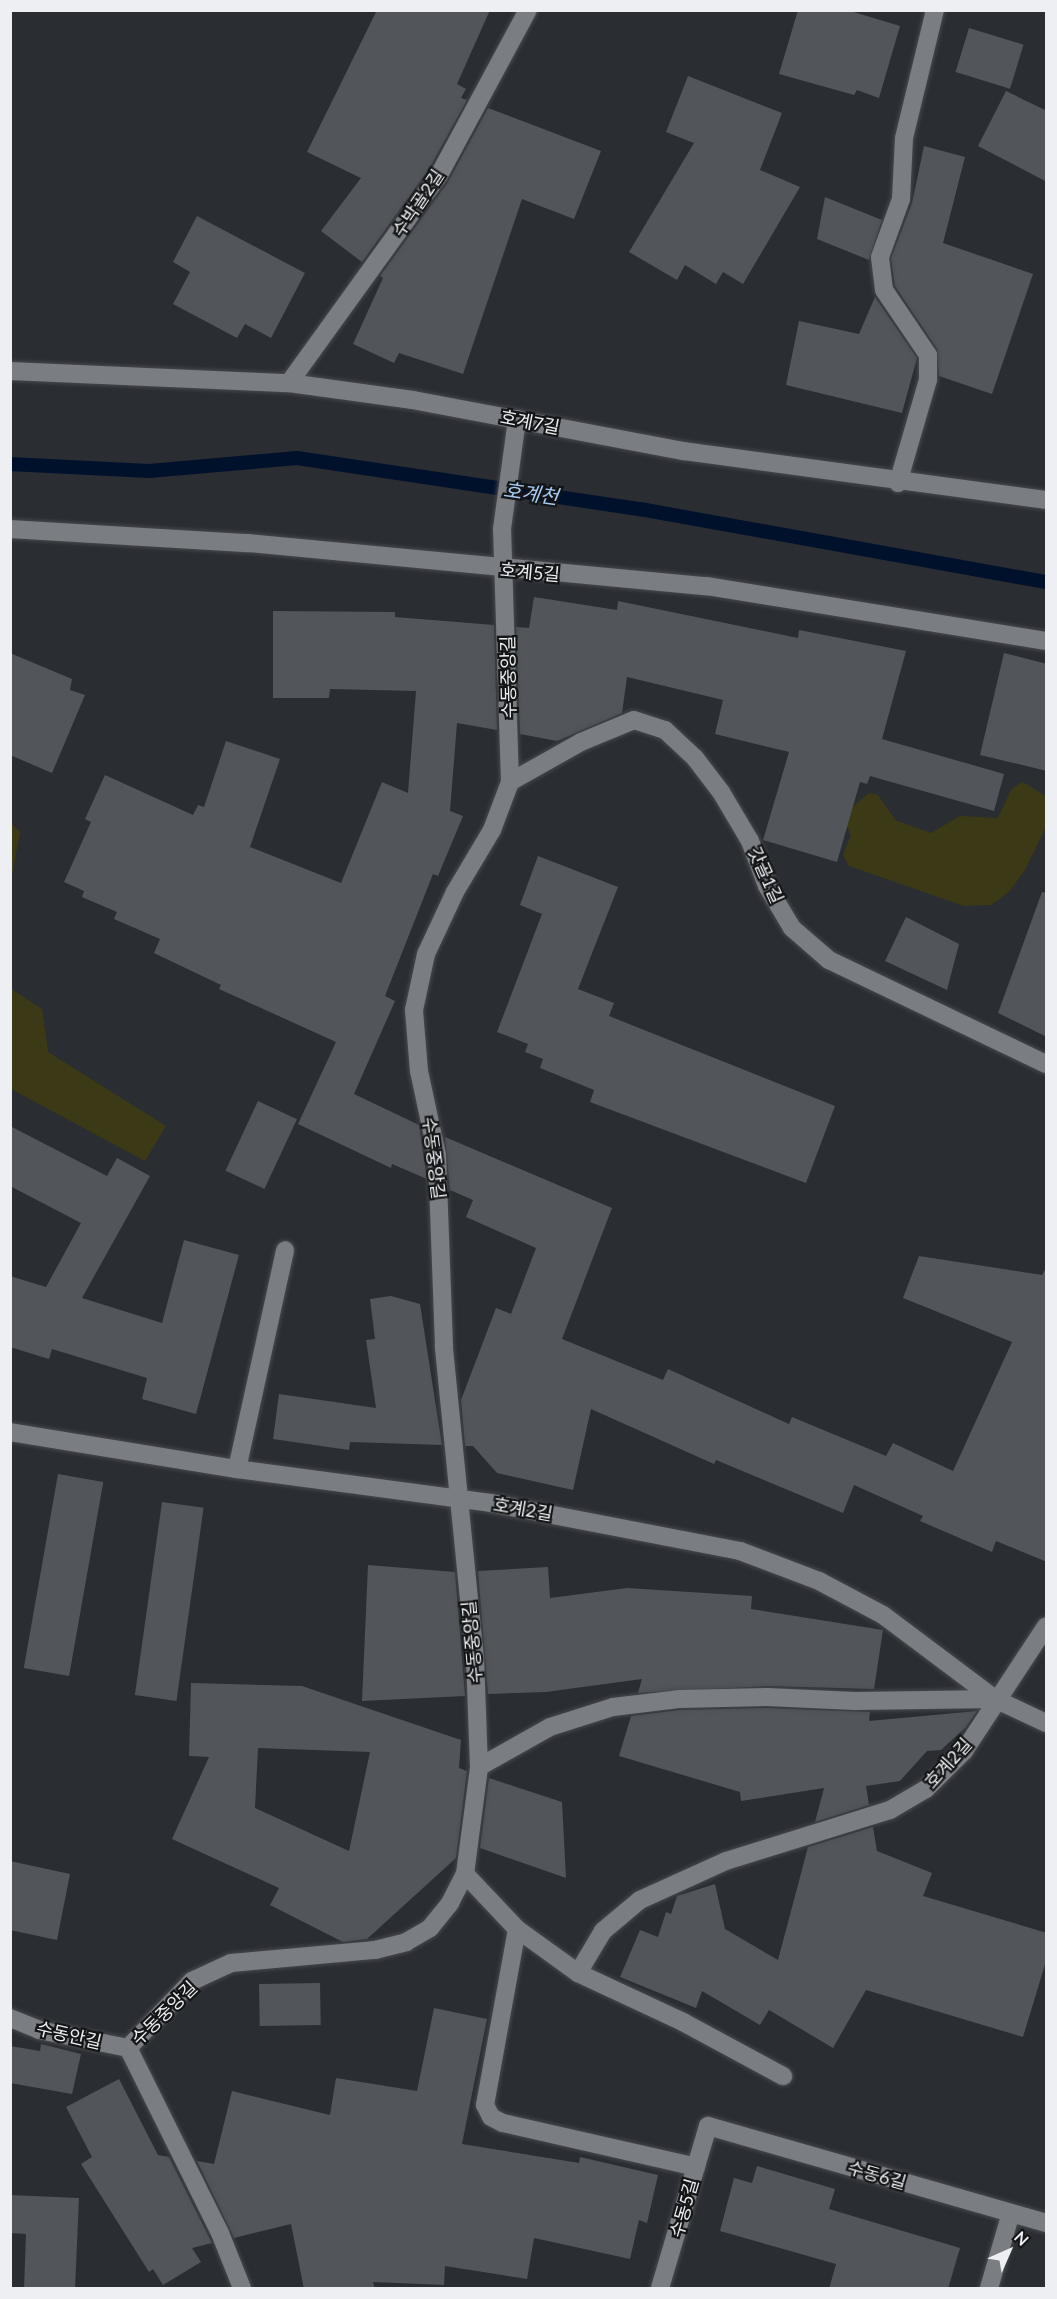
<!DOCTYPE html>
<html>
<head>
<meta charset="utf-8">
<style>
  body { margin:0 }
  #map { position:relative; width:1057px; height:2299px; overflow:hidden; background:#2a2d32; font-family:Lato,"Noto Sans KR",sans-serif }
  div>[style] { position:absolute }
  [style*='--x'] { left:calc(var(--x)*1px); top:calc(var(--y)*1px); width:calc(var(--w)*1px); rotate:calc(var(--a)*1deg) }
  .green>* { inset:0; background:#3c3a16 }
  .stream>* { height:14px; margin:-7px; padding:0 7px; transform-origin:7px; border-radius:7px; background:#00112c }
  .building>* { inset:0; background:#52565b; transform-origin:0 0 }
  .roads { filter:drop-shadow(0 0 2px #47494d) drop-shadow(0 0 2px #47494d) }
  .minor>* { height:18px; margin:-9px; padding:0 9px; transform-origin:9px; border-radius:9px; background:#7a7e83 }
  span { translate:-50% -50%; white-space:nowrap; text-align:center; line-height:1.15; -webkit-text-stroke:4.5px #141517; paint-order:stroke }
  .street-label { font-size:18px; color:#edeff2 }
  .water-label { font-size:20px; color:#a8caf6; font-style:italic }
  .frame { position:absolute; inset:0; border:12px solid #edeff2; pointer-events:none }
  .north { position:absolute; left:979px; top:2221px; width:60px; height:60px; -webkit-text-stroke:4px #141517; paint-order:stroke; rotate:45deg; font-size:16px; font-weight:700; line-height:24px; text-align:center; color:#edeff2 }
  .north::after { content:''; display:block; margin:auto; width:21px; height:27px; background:#edeff2; clip-path:polygon(50% 0,100% 100%,50% 72%,0 100%) }
</style>
</head>
<body>
<div id="map">
  <div class="green">
    <div style="clip-path:polygon(1023px 782px,1046px 796px,1046px 827px,1025px 870px,1009px 892px,991px 905px,964px 906px,849px 866px,843px 855px,851px 835px,842px 816px,869px 793px,878px 795px,895px 820px,931px 833px,960px 816px,998px 818px,1012px 788px)"></div>
    <div style="clip-path:polygon(11px 823px,20px 832px,11px 881px)"></div>
    <div style="clip-path:polygon(11px 989px,42px 1009px,48px 1052px,166px 1126px,145px 1161px,11px 1089px)"></div>
  </div>
  <div class="stream">
    <div style="--x:10;--y:464;--w:139;--a:2.9"></div>
    <div style="--x:149;--y:471;--w:149;--a:-5"></div>
    <div style="--x:297;--y:458;--w:347;--a:8.5"></div>
    <div style="--x:640;--y:509;--w:413;--a:10.2"></div>
  </div>
  <div class="building">
    <div style="clip-path:polygon(377px 10px,490px 10px,457px 84px,466px 89px,461px 98px,467px 100px,429px 169px,362px 262px,321px 231px,361px 178px,307px 152px)"></div>
    <div style="clip-path:polygon(798px 10px,847px 10px,900px 26px,879px 98px,857px 90px,854px 95px,779px 74px)"></div>
    <div style="left:969px;top:28px;width:57px;height:46px;rotate:17deg"></div>
    <div style="clip-path:polygon(688px 76px,782px 113px,760px 170px,800px 187px,743px 284px,723px 272px,716px 284px,685px 265px,677px 280px,629px 252px,694px 143px,666px 132px)"></div>
    <div style="clip-path:polygon(1006px 91px,1047px 111px,1047px 182px,978px 146px)"></div>
    <div style="clip-path:polygon(488px 108px,601px 151px,574px 219px,522px 199px,463px 374px,399px 353px,394px 363px,353px 344px,383px 278px,380px 276px,448px 182px)"></div>
    <div style="clip-path:polygon(924px 146px,965px 157px,943px 243px,1033px 274px,992px 394px,939px 376px,937px 349px,895px 286px,891px 258px,912px 203px)"></div>
    <div style="clip-path:polygon(825px 197px,882px 220px,869px 260px,817px 239px)"></div>
    <div style="clip-path:polygon(197px 216px,305px 273px,271px 338px,245px 324px,237px 338px,173px 304px,190px 272px,173px 262px)"></div>
    <div style="clip-path:polygon(875px 297px,917px 358px,902px 413px,786px 385px,799px 321px,859px 334px)"></div>
    <div style="clip-path:polygon(534px 597px,617px 610px,618px 601px,798px 638px,799px 630px,906px 651px,882px 739px,1004px 774px,994px 811px,870px 776px,867px 784px,860px 782px,837px 862px,763px 840px,789px 752px,715px 734px,723px 700px,627px 677px,622px 713px,557px 741px,520px 734px,516px 627px,529px 628px)"></div>
    <div style="clip-path:polygon(273px 611px,395px 612px,395px 617px,494px 625px,497px 730px,457px 723px,450px 811px,463px 816px,438px 876px,433px 874px,385px 996px,395px 1001px,354px 1094px,419px 1125px,427px 1179px,392px 1164px,391px 1168px,298px 1124px,336px 1042px,219px 989px,221px 985px,154px 953px,160px 939px,114px 919px,117px 912px,82px 897px,84px 891px,64px 882px,91px 822px,85px 819px,105px 775px,193px 815px,198px 805px,204px 807px,226px 741px,280px 759px,250px 847px,341px 883px,382px 782px,408px 793px,416px 691px,330px 689px,329px 698px,273px 698px)"></div>
    <div style="clip-path:polygon(10px 653px,72px 679px,70px 690px,85px 695px,52px 773px,10px 755px)"></div>
    <div style="clip-path:polygon(1004px 653px,1047px 664px,1047px 771px,980px 755px)"></div>
    <div style="clip-path:polygon(538px 856px,618px 887px,578px 989px,614px 1003px,609px 1016px,835px 1106px,806px 1183px,590px 1102px,594px 1090px,540px 1068px,543px 1059px,525px 1052px,528px 1044px,497px 1032px,542px 914px,520px 905px)"></div>
    <div style="clip-path:polygon(1042px 892px,1047px 893px,1047px 1037px,998px 1013px)"></div>
    <div style="clip-path:polygon(906px 917px,959px 944px,947px 990px,885px 961px)"></div>
    <div style="left:258px;top:1101px;width:43px;height:77px;rotate:25deg"></div>
    <div style="clip-path:polygon(10px 1126px,107px 1176px,117px 1158px,150px 1176px,82px 1298px,162px 1323px,184px 1240px,239px 1255px,196px 1414px,142px 1399px,147px 1378px,52px 1349px,49px 1359px,10px 1347px,10px 1276px,46px 1287px,81px 1223px,10px 1186px)"></div>
    <div style="clip-path:polygon(445px 1137px,612px 1208px,562px 1339px,663px 1380px,668px 1369px,789px 1424px,792px 1417px,886px 1456px,893px 1443px,953px 1471px,1012px 1342px,903px 1298px,919px 1256px,1042px 1275px,1047px 1266px,1047px 1562px,996px 1541px,992px 1552px,920px 1521px,923px 1516px,854px 1485px,843px 1513px,716px 1460px,714px 1464px,591px 1409px,573px 1490px,497px 1473px,473px 1446px,465px 1446px,461px 1400px,496px 1308px,511px 1314px,536px 1248px,466px 1217px,473px 1200px,450px 1190px)"></div>
    <div style="clip-path:polygon(391px 1296px,420px 1304px,442px 1445px,350px 1442px,349px 1450px,273px 1439px,279px 1394px,376px 1408px,366px 1340px,375px 1339px,370px 1299px)"></div>
    <div style="left:58px;top:1474px;width:46px;height:197px;rotate:10deg"></div>
    <div style="left:162px;top:1502px;width:42px;height:195px;rotate:8deg"></div>
    <div style="clip-path:polygon(368px 1565px,455px 1572px,465px 1696px,362px 1701px)"></div>
    <div style="clip-path:polygon(548px 1567px,550px 1598px,627px 1588px,752px 1596px,751px 1609px,883px 1630px,874px 1689px,767px 1686px,638px 1693px,642px 1679px,546px 1692px,488px 1694px,478px 1571px)"></div>
    <div style="clip-path:polygon(evenodd,191px 1683px,302px 1686px,461px 1740px,459px 1768px,467px 1771px,456px 1858px,367px 1939px,343px 1942px,270px 1905px,279px 1888px,172px 1839px,209px 1757px,189px 1756px,191px 1683px,258px 1748px,370px 1752px,349px 1851px,255px 1808px,258px 1748px)"></div>
    <div style="clip-path:polygon(767px 1708px,870px 1712px,869px 1721px,977px 1711px,966px 1727px,941px 1750px,927px 1751px,900px 1781px,866px 1786px,869px 1805px,815px 1822px,824px 1788px,741px 1801px,740px 1792px,619px 1756px,631px 1716px,680px 1710px)"></div>
    <div style="clip-path:polygon(489px 1778px,562px 1802px,566px 1878px,480px 1848px)"></div>
    <div style="clip-path:polygon(873px 1827px,877px 1851px,932px 1873px,923px 1896px,1047px 1933px,1047px 1958px,1023px 2037px,866px 1990px,833px 2048px,769px 2010px,760px 2025px,702px 1991px,696px 2008px,620px 1977px,640px 1930px,658px 1937px,666px 1912px,671px 1914px,677px 1896px,715px 1884px,725px 1929px,778px 1960px,808px 1847px)"></div>
    <div style="clip-path:polygon(10px 1861px,70px 1874px,57px 1940px,10px 1930px)"></div>
    <div style="left:320px;top:1983px;width:42px;height:61px;rotate:89deg"></div>
    <div style="clip-path:polygon(434px 2008px,487px 2019px,462px 2144px,579px 2163px,580px 2157px,658px 2175px,647px 2223px,639px 2220px,630px 2259px,534px 2238px,527px 2279px,445px 2266px,444px 2285px,373px 2282px,375px 2289px,304px 2289px,291px 2224px,234px 2238px,197px 2161px,214px 2164px,232px 2091px,330px 2115px,336px 2078px,417px 2091px)"></div>
    <div style="clip-path:polygon(41px 2044px,81px 2054px,72px 2094px,10px 2083px,10px 2046px,40px 2051px)"></div>
    <div style="clip-path:polygon(119px 2079px,158px 2155px,169px 2157px,212px 2243px,192px 2248px,201px 2262px,163px 2285px,153px 2269px,149px 2272px,81px 2164px,92px 2157px,66px 2107px)"></div>
    <div style="clip-path:polygon(757px 2166px,835px 2189px,829px 2209px,960px 2248px,948px 2289px,829px 2289px,836px 2264px,720px 2231px,734px 2178px,752px 2183px)"></div>
    <div style="clip-path:polygon(10px 2195px,79px 2198px,75px 2289px,24px 2289px,26px 2234px,10px 2233px)"></div>
  </div>
  <div class="roads">
    <div class="minor">
      <div style="--x:10;--y:371;--w:279;--a:2.5"></div>
      <div style="--x:289;--y:383;--w:125;--a:7.8"></div>
      <div style="--x:413;--y:400;--w:276;--a:10.7"></div>
      <div style="--x:684;--y:451;--w:365;--a:7.7"></div>
      <div style="--x:289;--y:383;--w:256;--a:-54.2"></div>
      <div style="--x:439;--y:175;--w:187;--a:-61.7"></div>
      <div style="--x:898;--y:483;--w:107;--a:-73.8"></div>
      <div style="--x:928;--y:380;--w:25;--a:-90"></div>
      <div style="--x:928;--y:355;--w:78;--a:-124.1"></div>
      <div style="--x:884;--y:290;--w:33;--a:-97"></div>
      <div style="--x:880;--y:257;--w:62;--a:-70.1"></div>
      <div style="--x:901;--y:199;--w:61;--a:-87.2"></div>
      <div style="--x:904;--y:138;--w:132;--a:-76.4"></div>
      <div style="--x:10;--y:529;--w:238;--a:3.4"></div>
      <div style="--x:248;--y:543;--w:461;--a:5.4"></div>
      <div style="--x:707;--y:586;--w:343;--a:9.2"></div>
      <div style="--x:510;--y:782;--w:81;--a:-29.4"></div>
      <div style="--x:581;--y:742;--w:57;--a:-22.5"></div>
      <div style="--x:634;--y:720;--w:33;--a:18"></div>
      <div style="--x:665;--y:730;--w:41;--a:43"></div>
      <div style="--x:695;--y:758;--w:43;--a:52.6"></div>
      <div style="--x:721;--y:792;--w:57;--a:59.4"></div>
      <div style="--x:750;--y:841;--w:48;--a:69.3"></div>
      <div style="--x:767;--y:886;--w:49;--a:59.2"></div>
      <div style="--x:792;--y:928;--w:49;--a:40.9"></div>
      <div style="--x:829;--y:960;--w:241;--a:25.6"></div>
      <div style="--x:10;--y:1432;--w:230;--a:9.3"></div>
      <div style="--x:237;--y:1469;--w:256;--a:7.6"></div>
      <div style="--x:491;--y:1503;--w:254;--a:10.9"></div>
      <div style="--x:740;--y:1551;--w:85;--a:20.8"></div>
      <div style="--x:819;--y:1581;--w:72;--a:28"></div>
      <div style="--x:883;--y:1615;--w:140;--a:36.9"></div>
      <div style="--x:995;--y:1699;--w:56;--a:25.2"></div>
      <div style="--x:237;--y:1469;--w:224;--a:-77.6"></div>
      <div style="--x:479;--y:1767;--w:81;--a:-29.4"></div>
      <div style="--x:550;--y:1727;--w:66;--a:-17.6"></div>
      <div style="--x:613;--y:1707;--w:66;--a:-6.9"></div>
      <div style="--x:679;--y:1699;--w:88;--a:-1.3"></div>
      <div style="--x:767;--y:1697;--w:88;--a:2.6"></div>
      <div style="--x:855;--y:1701;--w:140;--a:-0.8"></div>
      <div style="--x:465;--y:1874;--w:76;--a:46.6"></div>
      <div style="--x:517;--y:1929;--w:75;--a:35.8"></div>
      <div style="--x:578;--y:1973;--w:116;--a:25"></div>
      <div style="--x:683;--y:2022;--w:114;--a:28.4"></div>
      <div style="--x:517;--y:1929;--w:179;--a:100.3"></div>
      <div style="--x:485;--y:2105;--w:13;--a:63"></div>
      <div style="--x:491;--y:2117;--w:13;--a:27"></div>
      <div style="--x:503;--y:2123;--w:198;--a:12.8"></div>
      <div style="--x:578;--y:1973;--w:49;--a:-59.2"></div>
      <div style="--x:603;--y:1931;--w:48;--a:-40"></div>
      <div style="--x:640;--y:1900;--w:94;--a:-24.4"></div>
      <div style="--x:726;--y:1861;--w:172;--a:-17.3"></div>
      <div style="--x:890;--y:1810;--w:42;--a:-30.3"></div>
      <div style="--x:926;--y:1789;--w:54;--a:-45"></div>
      <div style="--x:964;--y:1751;--w:149;--a:-56.7"></div>
      <div style="--x:10;--y:2018;--w:31;--a:22"></div>
      <div style="--x:39;--y:2030;--w:91;--a:11.4"></div>
      <div style="--x:242;--y:2288;--w:59;--a:-111.8"></div>
      <div style="--x:220;--y:2233;--w:207;--a:-116.4"></div>
      <div style="--x:128;--y:2048;--w:93;--a:-46.3"></div>
      <div style="--x:192;--y:1981;--w:43;--a:-24.8"></div>
      <div style="--x:231;--y:1963;--w:145;--a:-5.2"></div>
      <div style="--x:375;--y:1950;--w:32;--a:-14"></div>
      <div style="--x:406;--y:1942;--w:28;--a:-30"></div>
      <div style="--x:430;--y:1928;--w:32;--a:-51"></div>
      <div style="--x:450;--y:1903;--w:33;--a:-63"></div>
      <div style="--x:465;--y:1874;--w:108;--a:-82.5"></div>
      <div style="--x:479;--y:1767;--w:108;--a:-92.1"></div>
      <div style="--x:475;--y:1659;--w:315;--a:-95.7"></div>
      <div style="--x:444;--y:1346;--w:191;--a:-92.1"></div>
      <div style="--x:437;--y:1155;--w:86;--a:-102.1"></div>
      <div style="--x:419;--y:1071;--w:61;--a:-94.7"></div>
      <div style="--x:414;--y:1010;--w:57;--a:-77.9"></div>
      <div style="--x:426;--y:954;--w:68;--a:-64.9"></div>
      <div style="--x:455;--y:892;--w:72;--a:-59.2"></div>
      <div style="--x:492;--y:830;--w:51;--a:-69.4"></div>
      <div style="--x:510;--y:782;--w:253;--a:-91.8"></div>
      <div style="--x:502;--y:529;--w:111;--a:-82.2"></div>
      <div style="--x:660;--y:2288;--w:169;--a:-73.5"></div>
      <div style="--x:708;--y:2126;--w:352;--a:16"></div>
      <div style="--x:989;--y:2288;--w:78;--a:-73.7"></div>
    </div>
  </div>
  <div class="street-label">
    <span style="left:418px;top:203px;rotate:-56deg">수박골2길</span>
    <span style="left:530px;top:422px;rotate:11deg">호계7길</span>
    <span style="left:530px;top:572px;rotate:5deg">호계5길</span>
    <span style="left:508px;top:677px;rotate:-91deg">수동중앙길</span>
    <span style="left:766px;top:875px;rotate:66deg">갓골1길</span>
    <span style="left:434px;top:1158px;rotate:83deg">수동중앙길</span>
    <span style="left:523px;top:1509px;rotate:10deg">호계2길</span>
    <span style="left:472px;top:1642px;rotate:-95deg">수동중앙길</span>
    <span style="left:948px;top:1763px;rotate:-48deg">호계2길</span>
    <span style="left:164px;top:2013px;rotate:-44deg">수동중앙길</span>
    <span style="left:69px;top:2035px;rotate:13deg">수동안길</span>
    <span style="left:877px;top:2175px;rotate:16deg">수동6길</span>
    <span style="left:684px;top:2208px;rotate:-74deg">수동5길</span>
  </div>
  <div class="water-label">
    <span style="left:531px;top:493px;rotate:8deg">호계천</span>
  </div>
  <div class="frame"></div>
  <div class="north">N</div>
</div>
</body>
</html>
